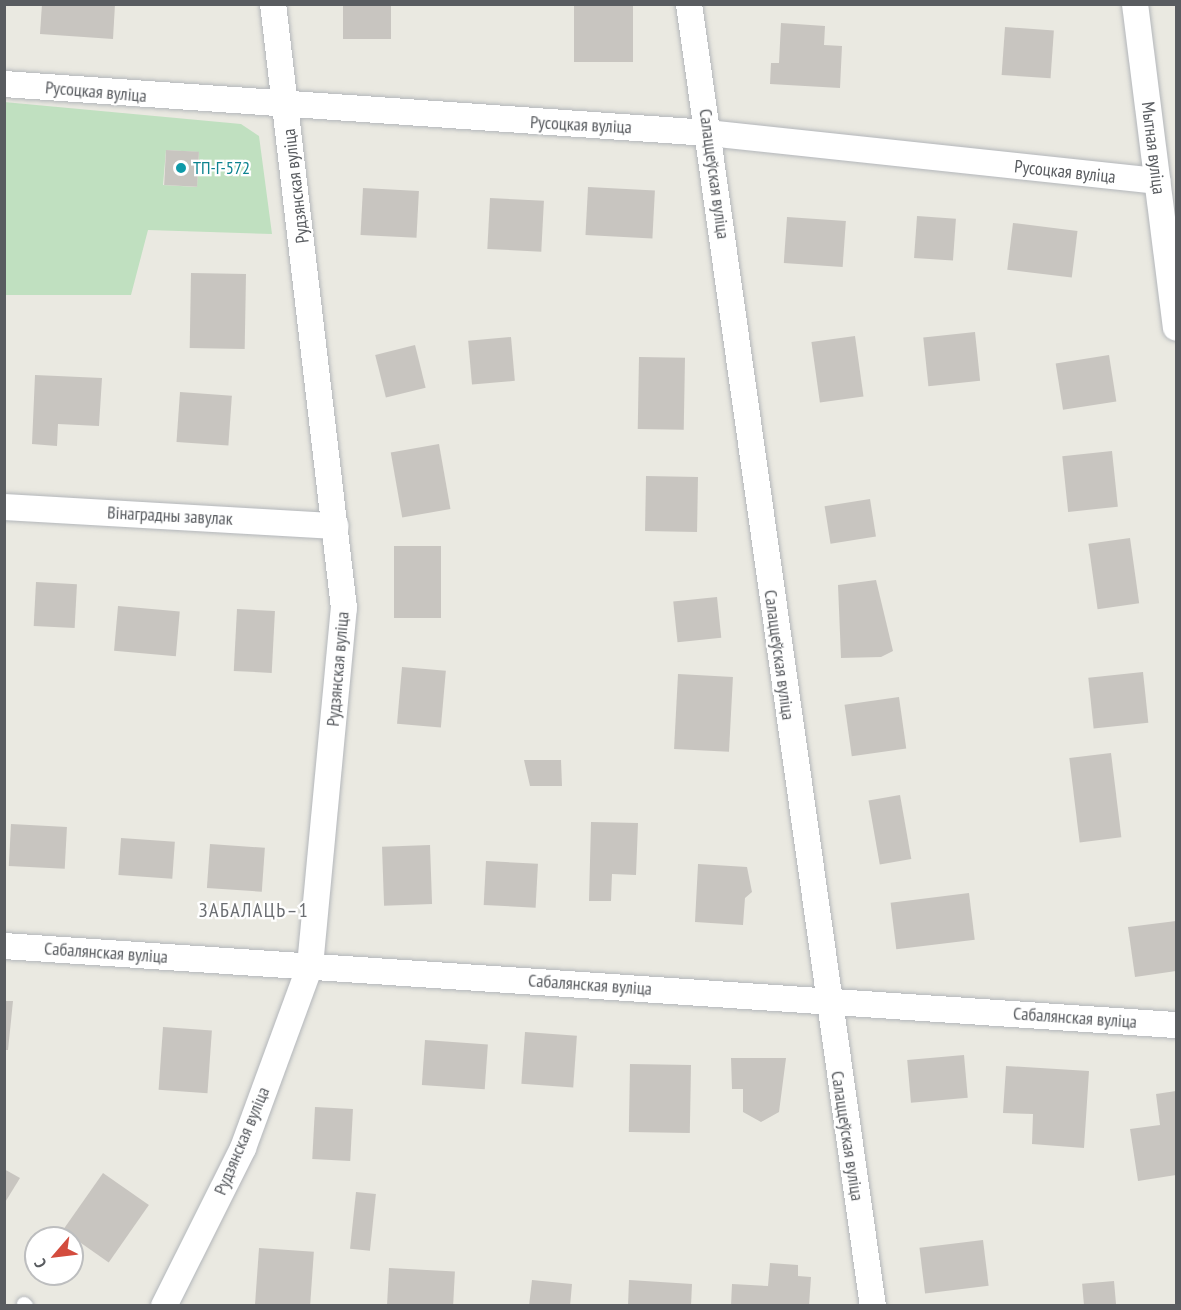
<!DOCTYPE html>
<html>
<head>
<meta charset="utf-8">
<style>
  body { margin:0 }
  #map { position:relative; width:1181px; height:1310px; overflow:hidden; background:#eae9e1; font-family:"PT Sans Narrow",sans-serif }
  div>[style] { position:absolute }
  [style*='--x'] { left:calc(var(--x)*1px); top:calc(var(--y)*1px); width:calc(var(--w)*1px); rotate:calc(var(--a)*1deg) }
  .green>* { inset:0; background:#c0e0c0 }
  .building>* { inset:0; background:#c8c5c0; transform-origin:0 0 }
  .roads { filter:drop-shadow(0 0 2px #b3b6ba) drop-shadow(0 0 2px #b3b6ba) }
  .service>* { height:14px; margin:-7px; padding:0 7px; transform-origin:7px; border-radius:7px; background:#fff }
  .minor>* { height:26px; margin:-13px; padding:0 13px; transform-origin:13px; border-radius:13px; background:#fff }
  .dots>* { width:16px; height:16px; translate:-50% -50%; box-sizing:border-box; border:3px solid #fff; border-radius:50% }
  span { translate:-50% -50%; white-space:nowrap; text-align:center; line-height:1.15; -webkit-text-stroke:4.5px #fff; paint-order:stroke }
  .street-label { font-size:18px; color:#595c60 }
  .culture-label { font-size:18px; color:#0d838f }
  .left { translate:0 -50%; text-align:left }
  .neighbourhood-label { font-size:20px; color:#6b6e72; letter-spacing:1.5px }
  .frame { position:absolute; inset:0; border:6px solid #595c60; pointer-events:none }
  .north { position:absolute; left:24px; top:1226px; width:60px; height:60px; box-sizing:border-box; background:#fff; border:2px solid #bdbebf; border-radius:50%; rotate:242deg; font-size:16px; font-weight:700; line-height:24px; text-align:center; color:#595c60 }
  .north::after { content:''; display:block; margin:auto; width:21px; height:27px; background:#d34c3e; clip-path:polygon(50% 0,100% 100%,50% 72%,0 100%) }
</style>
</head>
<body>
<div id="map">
  <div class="green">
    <div style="clip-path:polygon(evenodd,4px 102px,241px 124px,259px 136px,272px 234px,148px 230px,131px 295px,5px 295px,4px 102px,166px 150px,199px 152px,197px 187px,163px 185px,166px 150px)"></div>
  </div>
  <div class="building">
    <div style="clip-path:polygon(42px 4px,115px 4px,113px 39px,40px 34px)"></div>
    <div style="left:343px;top:4px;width:48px;height:35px"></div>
    <div style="left:574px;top:4px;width:59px;height:58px"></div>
    <div style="clip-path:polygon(781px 23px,825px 26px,824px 45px,842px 46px,840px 88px,770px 84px,771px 63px,779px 63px)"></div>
    <div style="left:1005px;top:27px;width:49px;height:48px;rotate:4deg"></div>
    <div style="left:166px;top:150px;width:33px;height:35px;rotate:3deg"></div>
    <div style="left:588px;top:187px;width:67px;height:48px;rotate:3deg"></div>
    <div style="left:363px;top:188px;width:56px;height:47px;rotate:3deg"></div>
    <div style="left:490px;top:198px;width:54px;height:51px;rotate:3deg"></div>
    <div style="left:917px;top:216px;width:39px;height:42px;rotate:4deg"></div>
    <div style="left:787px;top:217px;width:59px;height:46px;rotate:4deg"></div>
    <div style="left:1013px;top:223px;width:65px;height:47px;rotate:7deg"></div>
    <div style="left:191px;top:273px;width:55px;height:75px;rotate:1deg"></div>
    <div style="left:975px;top:332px;width:49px;height:52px;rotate:84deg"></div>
    <div style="left:855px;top:336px;width:61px;height:44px;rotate:82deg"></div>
    <div style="left:511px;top:337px;width:44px;height:43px;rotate:85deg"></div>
    <div style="left:415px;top:345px;width:44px;height:41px;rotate:76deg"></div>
    <div style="left:1109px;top:355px;width:47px;height:54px;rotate:81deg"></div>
    <div style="left:639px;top:357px;width:46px;height:72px;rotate:1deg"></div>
    <div style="clip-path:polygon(35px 375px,102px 378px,99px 426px,58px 424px,57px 446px,32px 444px)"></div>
    <div style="left:180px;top:392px;width:52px;height:50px;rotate:4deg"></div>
    <div style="left:439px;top:444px;width:66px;height:49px;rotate:80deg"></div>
    <div style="left:1112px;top:451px;width:56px;height:50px;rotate:84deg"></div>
    <div style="left:646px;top:476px;width:52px;height:55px;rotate:1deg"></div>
    <div style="left:870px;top:499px;width:38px;height:46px;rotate:81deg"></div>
    <div style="left:1130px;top:538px;width:66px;height:42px;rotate:82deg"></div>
    <div style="left:394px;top:546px;width:47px;height:72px"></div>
    <div style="clip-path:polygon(876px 580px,893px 651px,881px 657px,841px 658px,838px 585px)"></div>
    <div style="left:36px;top:582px;width:41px;height:44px;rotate:3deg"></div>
    <div style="left:717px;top:597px;width:41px;height:44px;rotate:84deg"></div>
    <div style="left:118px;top:606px;width:62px;height:45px;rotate:5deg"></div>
    <div style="left:237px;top:609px;width:38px;height:62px;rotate:3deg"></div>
    <div style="left:402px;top:667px;width:44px;height:57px;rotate:5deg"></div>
    <div style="left:1143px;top:672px;width:51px;height:55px;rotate:84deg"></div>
    <div style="left:678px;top:674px;width:55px;height:75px;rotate:3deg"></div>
    <div style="left:899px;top:697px;width:52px;height:55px;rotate:82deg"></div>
    <div style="left:1111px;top:753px;width:85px;height:42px;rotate:83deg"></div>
    <div style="clip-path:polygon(524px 760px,561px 760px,562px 786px,530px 786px)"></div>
    <div style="left:900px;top:795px;width:65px;height:32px;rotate:80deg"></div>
    <div style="clip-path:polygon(591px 822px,638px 823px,636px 875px,612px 874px,611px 901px,589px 901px)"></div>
    <div style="left:11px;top:824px;width:56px;height:42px;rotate:3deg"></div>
    <div style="left:121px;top:838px;width:54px;height:37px;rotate:4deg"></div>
    <div style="left:210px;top:844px;width:55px;height:44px;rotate:4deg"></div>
    <div style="left:430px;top:845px;width:59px;height:48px;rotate:88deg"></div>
    <div style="left:486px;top:861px;width:52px;height:44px;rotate:3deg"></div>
    <div style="clip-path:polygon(698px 864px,747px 867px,752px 892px,745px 898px,743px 925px,695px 922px)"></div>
    <div style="left:969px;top:893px;width:47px;height:79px;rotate:83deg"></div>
    <div style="clip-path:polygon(1176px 921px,1176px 971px,1135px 977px,1128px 927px)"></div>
    <div style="clip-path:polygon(4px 1001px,13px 1001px,8px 1050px,4px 1050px)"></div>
    <div style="left:163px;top:1027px;width:49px;height:63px;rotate:4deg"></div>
    <div style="left:525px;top:1032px;width:52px;height:52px;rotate:4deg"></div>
    <div style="left:425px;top:1040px;width:63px;height:45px;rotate:4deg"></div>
    <div style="left:964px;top:1055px;width:43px;height:57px;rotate:85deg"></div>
    <div style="clip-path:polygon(731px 1058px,786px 1058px,779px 1112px,761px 1122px,743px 1112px,743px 1089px,732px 1089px)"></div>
    <div style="left:630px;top:1064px;width:61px;height:68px;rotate:1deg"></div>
    <div style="clip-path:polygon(1006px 1066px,1089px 1071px,1084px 1148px,1032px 1144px,1033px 1114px,1003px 1113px)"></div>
    <div style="clip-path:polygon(1176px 1091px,1176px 1175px,1138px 1181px,1130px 1129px,1160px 1125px,1156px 1094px)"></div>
    <div style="left:315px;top:1107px;width:38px;height:52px;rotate:3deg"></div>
    <div style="clip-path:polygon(4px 1169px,20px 1178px,4px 1204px)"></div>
    <div style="left:103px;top:1173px;width:56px;height:70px;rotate:35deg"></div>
    <div style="left:356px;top:1192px;width:20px;height:57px;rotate:6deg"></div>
    <div style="left:983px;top:1240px;width:46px;height:64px;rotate:83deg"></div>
    <div style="left:259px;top:1248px;width:55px;height:58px;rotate:4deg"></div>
    <div style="clip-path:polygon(770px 1263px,798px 1265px,798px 1276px,811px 1277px,809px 1306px,731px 1306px,732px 1284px,768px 1286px)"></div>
    <div style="left:389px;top:1268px;width:66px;height:38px;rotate:3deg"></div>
    <div style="clip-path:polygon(532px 1280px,572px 1284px,570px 1306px,529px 1306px)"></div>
    <div style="clip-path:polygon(629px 1280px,692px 1284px,691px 1306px,628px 1306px)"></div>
    <div style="left:1114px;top:1281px;width:25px;height:32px;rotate:85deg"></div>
  </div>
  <div class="roads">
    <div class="service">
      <div style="--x:24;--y:1304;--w:3;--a:45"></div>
    </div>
    <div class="minor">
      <div style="--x:689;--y:4;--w:1315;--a:81.96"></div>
      <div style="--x:1135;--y:4;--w:326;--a:82.8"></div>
      <div style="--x:4;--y:84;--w:706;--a:3.98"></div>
      <div style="--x:708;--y:133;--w:452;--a:6.1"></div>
      <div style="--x:4;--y:507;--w:332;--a:3.3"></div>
      <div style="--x:4;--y:946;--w:1175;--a:3.86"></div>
      <div style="--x:164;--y:1306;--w:177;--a:-63.4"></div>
      <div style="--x:243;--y:1148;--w:194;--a:-69.8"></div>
      <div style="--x:310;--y:966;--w:360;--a:-84.6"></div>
      <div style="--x:344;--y:608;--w:608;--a:-96.7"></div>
    </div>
  </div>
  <div class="dots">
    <div style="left:181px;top:168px;background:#0f9aa8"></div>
  </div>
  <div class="street-label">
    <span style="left:96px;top:92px;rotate:5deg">Русоцкая вуліца</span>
    <span style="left:581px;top:125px;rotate:3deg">Русоцкая вуліца</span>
    <span style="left:1153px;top:148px;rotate:83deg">Мытная вуліца</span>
    <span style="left:1065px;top:172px;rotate:6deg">Русоцкая вуліца</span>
    <span style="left:714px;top:174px;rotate:82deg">Салаццеўская вуліца</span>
    <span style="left:296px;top:186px;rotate:-97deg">Рудзянская вуліца</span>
    <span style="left:170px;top:516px;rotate:3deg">Вінаградны завулак</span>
    <span style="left:779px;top:655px;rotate:82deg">Салаццеўская вуліца</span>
    <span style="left:338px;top:669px;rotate:-85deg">Рудзянская вуліца</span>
    <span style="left:106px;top:953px;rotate:4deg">Сабалянская вуліца</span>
    <span style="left:590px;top:985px;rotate:4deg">Сабалянская вуліца</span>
    <span style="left:1075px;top:1018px;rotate:4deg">Сабалянская вуліца</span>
    <span style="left:847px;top:1136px;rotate:81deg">Салаццеўская вуліца</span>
    <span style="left:242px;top:1141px;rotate:-67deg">Рудзянская вуліца</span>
  </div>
  <div class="culture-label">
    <span class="left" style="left:193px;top:168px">ТП-Г-572</span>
  </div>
  <div class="neighbourhood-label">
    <span style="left:254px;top:910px">ЗАБАЛАЦЬ–1</span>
  </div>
  <div class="frame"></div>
  <div class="north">С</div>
</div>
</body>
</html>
